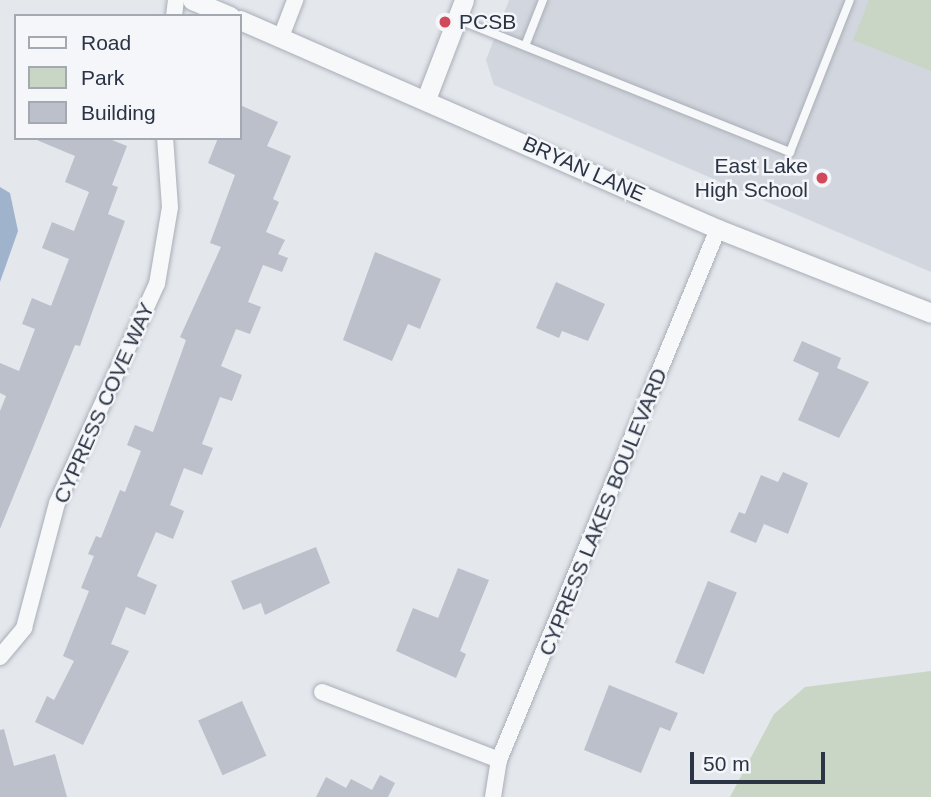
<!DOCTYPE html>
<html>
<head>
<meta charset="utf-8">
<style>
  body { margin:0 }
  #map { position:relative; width:931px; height:797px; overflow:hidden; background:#e4e7ec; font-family:Arial,sans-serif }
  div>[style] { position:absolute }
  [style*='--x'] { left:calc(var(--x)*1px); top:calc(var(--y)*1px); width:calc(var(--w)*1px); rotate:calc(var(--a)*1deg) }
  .built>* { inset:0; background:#d2d6de }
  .green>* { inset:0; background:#c9d6c5 }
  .water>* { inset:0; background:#9fb4cc }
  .building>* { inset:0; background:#bbc0ca; transform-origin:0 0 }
  .roads { filter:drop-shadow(0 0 2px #a9aeb7) drop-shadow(0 0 2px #a9aeb7) }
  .service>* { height:8px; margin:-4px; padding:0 4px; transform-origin:4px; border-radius:4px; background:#f7f8fa }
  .minor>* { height:16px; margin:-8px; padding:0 8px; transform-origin:8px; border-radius:8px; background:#f7f8fa }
  .tertiary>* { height:19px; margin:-9.5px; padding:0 9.5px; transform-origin:9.5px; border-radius:9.5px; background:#f7f8fa }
  .dots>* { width:19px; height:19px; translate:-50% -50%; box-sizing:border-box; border:4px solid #f4f6f9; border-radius:50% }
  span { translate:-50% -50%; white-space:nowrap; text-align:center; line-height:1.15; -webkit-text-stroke:5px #f4f6f9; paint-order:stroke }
  .poi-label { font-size:21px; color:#2b3445 }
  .left { translate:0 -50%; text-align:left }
  .right { translate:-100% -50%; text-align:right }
  .street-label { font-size:21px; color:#2b3445 }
  .legend { position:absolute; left:14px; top:14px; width:228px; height:126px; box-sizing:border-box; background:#f4f6f9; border:2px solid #a4a8b1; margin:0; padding:9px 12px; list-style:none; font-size:21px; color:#2b3445 }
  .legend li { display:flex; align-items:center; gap:14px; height:35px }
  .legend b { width:35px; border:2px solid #a4a8b1 }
  .scale { position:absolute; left:690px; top:752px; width:135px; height:32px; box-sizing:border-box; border:4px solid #2b3445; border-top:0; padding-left:9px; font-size:21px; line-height:24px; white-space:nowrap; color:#2b3445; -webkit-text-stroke:5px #f4f6f9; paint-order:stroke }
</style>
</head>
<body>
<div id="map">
  <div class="built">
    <div style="clip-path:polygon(509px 0,931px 0,931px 272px,494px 85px,486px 60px)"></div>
  </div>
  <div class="green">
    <div style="clip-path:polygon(869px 0,931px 0,931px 71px,853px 40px)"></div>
    <div style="clip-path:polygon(931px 671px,931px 797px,730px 797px,774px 714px,805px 687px)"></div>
  </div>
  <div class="water">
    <div style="clip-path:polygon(0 187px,10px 193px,18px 231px,0 282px)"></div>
  </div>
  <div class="building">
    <div style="clip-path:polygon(240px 105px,278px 122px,267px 146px,291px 156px,273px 199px,279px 202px,266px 232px,285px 240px,278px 254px,288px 258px,282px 272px,263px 265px,248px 302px,261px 307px,250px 334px,236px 329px,221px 366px,242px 375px,232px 401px,220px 397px,202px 444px,213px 448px,202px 475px,184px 468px,170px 505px,184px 511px,173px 539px,156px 532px,137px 576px,157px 585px,145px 615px,126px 607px,111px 644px,129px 651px,83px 745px,35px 722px,47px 696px,54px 700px,74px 661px,63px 656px,89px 591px,81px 588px,94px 556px,88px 554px,96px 536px,101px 538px,120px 490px,125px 492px,141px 451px,127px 445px,135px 425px,153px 432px,186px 340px,180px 337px,221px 247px,210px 243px,235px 175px,208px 163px,218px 138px,240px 138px)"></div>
    <div style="clip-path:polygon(32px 138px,107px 138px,127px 146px,112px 185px,118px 187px,108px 214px,125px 221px,80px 346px,75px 345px,0 529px,0 411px,6px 396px,0 393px,0 363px,19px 371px,35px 329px,22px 324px,32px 298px,51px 306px,69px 259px,42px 248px,52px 222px,74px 231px,89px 192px,65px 182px,75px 156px)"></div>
    <div style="clip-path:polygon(375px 252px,441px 279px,420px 329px,408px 324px,392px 361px,343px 340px)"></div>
    <div style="clip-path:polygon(556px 282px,605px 304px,588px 341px,562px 331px,559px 338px,536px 328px)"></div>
    <div style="clip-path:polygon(802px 341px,841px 358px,837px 368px,869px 382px,839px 438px,798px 420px,819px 373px,793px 361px)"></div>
    <div style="clip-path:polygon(783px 472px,808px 483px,788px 534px,764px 524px,756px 543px,730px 532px,739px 512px,745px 514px,761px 475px,778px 482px)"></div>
    <div style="clip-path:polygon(316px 547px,330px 583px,265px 615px,261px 603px,243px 610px,231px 581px)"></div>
    <div style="clip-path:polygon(458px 568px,489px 580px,460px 651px,466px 654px,456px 678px,396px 651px,413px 608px,438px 618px)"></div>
    <div style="left:708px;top:581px;width:31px;height:88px;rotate:22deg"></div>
    <div style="clip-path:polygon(609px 685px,678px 713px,670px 731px,660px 727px,641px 773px,584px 750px)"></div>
    <div style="left:242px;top:701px;width:60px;height:48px;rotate:66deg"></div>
    <div style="clip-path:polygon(4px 729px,14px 766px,55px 754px,67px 797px,0 797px,0 730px)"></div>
    <div style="clip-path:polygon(380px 775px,395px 783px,388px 797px,316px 797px,326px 777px,346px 788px,351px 779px,372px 790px)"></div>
  </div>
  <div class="roads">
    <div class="service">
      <div style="--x:457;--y:19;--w:359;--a:21.8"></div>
      <div style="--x:790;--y:152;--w:163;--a:-68.5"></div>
      <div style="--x:525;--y:46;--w:49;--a:-68.6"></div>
    </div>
    <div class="minor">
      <div style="--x:174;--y:16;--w:16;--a:-83"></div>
      <div style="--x:281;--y:37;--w:40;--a:-69"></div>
      <div style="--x:0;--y:657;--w:38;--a:-50"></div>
      <div style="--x:24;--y:628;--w:129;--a:-75.2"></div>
      <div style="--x:57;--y:503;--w:241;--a:-65.5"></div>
      <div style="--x:157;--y:284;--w:78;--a:-80.4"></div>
      <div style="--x:170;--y:207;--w:69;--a:-94.1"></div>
      <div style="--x:322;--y:692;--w:190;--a:21"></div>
      <div style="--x:493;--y:797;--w:37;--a:-81"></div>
      <div style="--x:499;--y:760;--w:574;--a:-67.59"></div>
    </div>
    <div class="tertiary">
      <div style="--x:192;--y:0;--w:41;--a:22.8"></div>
      <div style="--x:240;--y:20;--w:522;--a:23.62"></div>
      <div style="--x:718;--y:229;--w:229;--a:21.5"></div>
      <div style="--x:426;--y:99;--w:106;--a:-69"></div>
    </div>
  </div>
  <div class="dots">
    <div style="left:445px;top:22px;background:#d1495b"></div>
    <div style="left:822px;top:178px;background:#d1495b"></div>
  </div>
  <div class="poi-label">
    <span class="left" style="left:459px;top:22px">PCSB</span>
    <span class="right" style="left:808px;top:178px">East Lake<br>High School</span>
  </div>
  <div class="street-label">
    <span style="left:584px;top:169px;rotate:24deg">BRYAN LANE</span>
    <span style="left:104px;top:403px;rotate:-66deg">CYPRESS COVE WAY</span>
    <span style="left:603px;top:512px;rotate:-68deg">CYPRESS LAKES BOULEVARD</span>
  </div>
  <ul class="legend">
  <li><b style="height:9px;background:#f7f8fa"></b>Road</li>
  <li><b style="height:19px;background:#c9d6c5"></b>Park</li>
  <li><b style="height:19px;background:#bbc0ca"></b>Building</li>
  </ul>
  <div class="scale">50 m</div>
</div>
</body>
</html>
